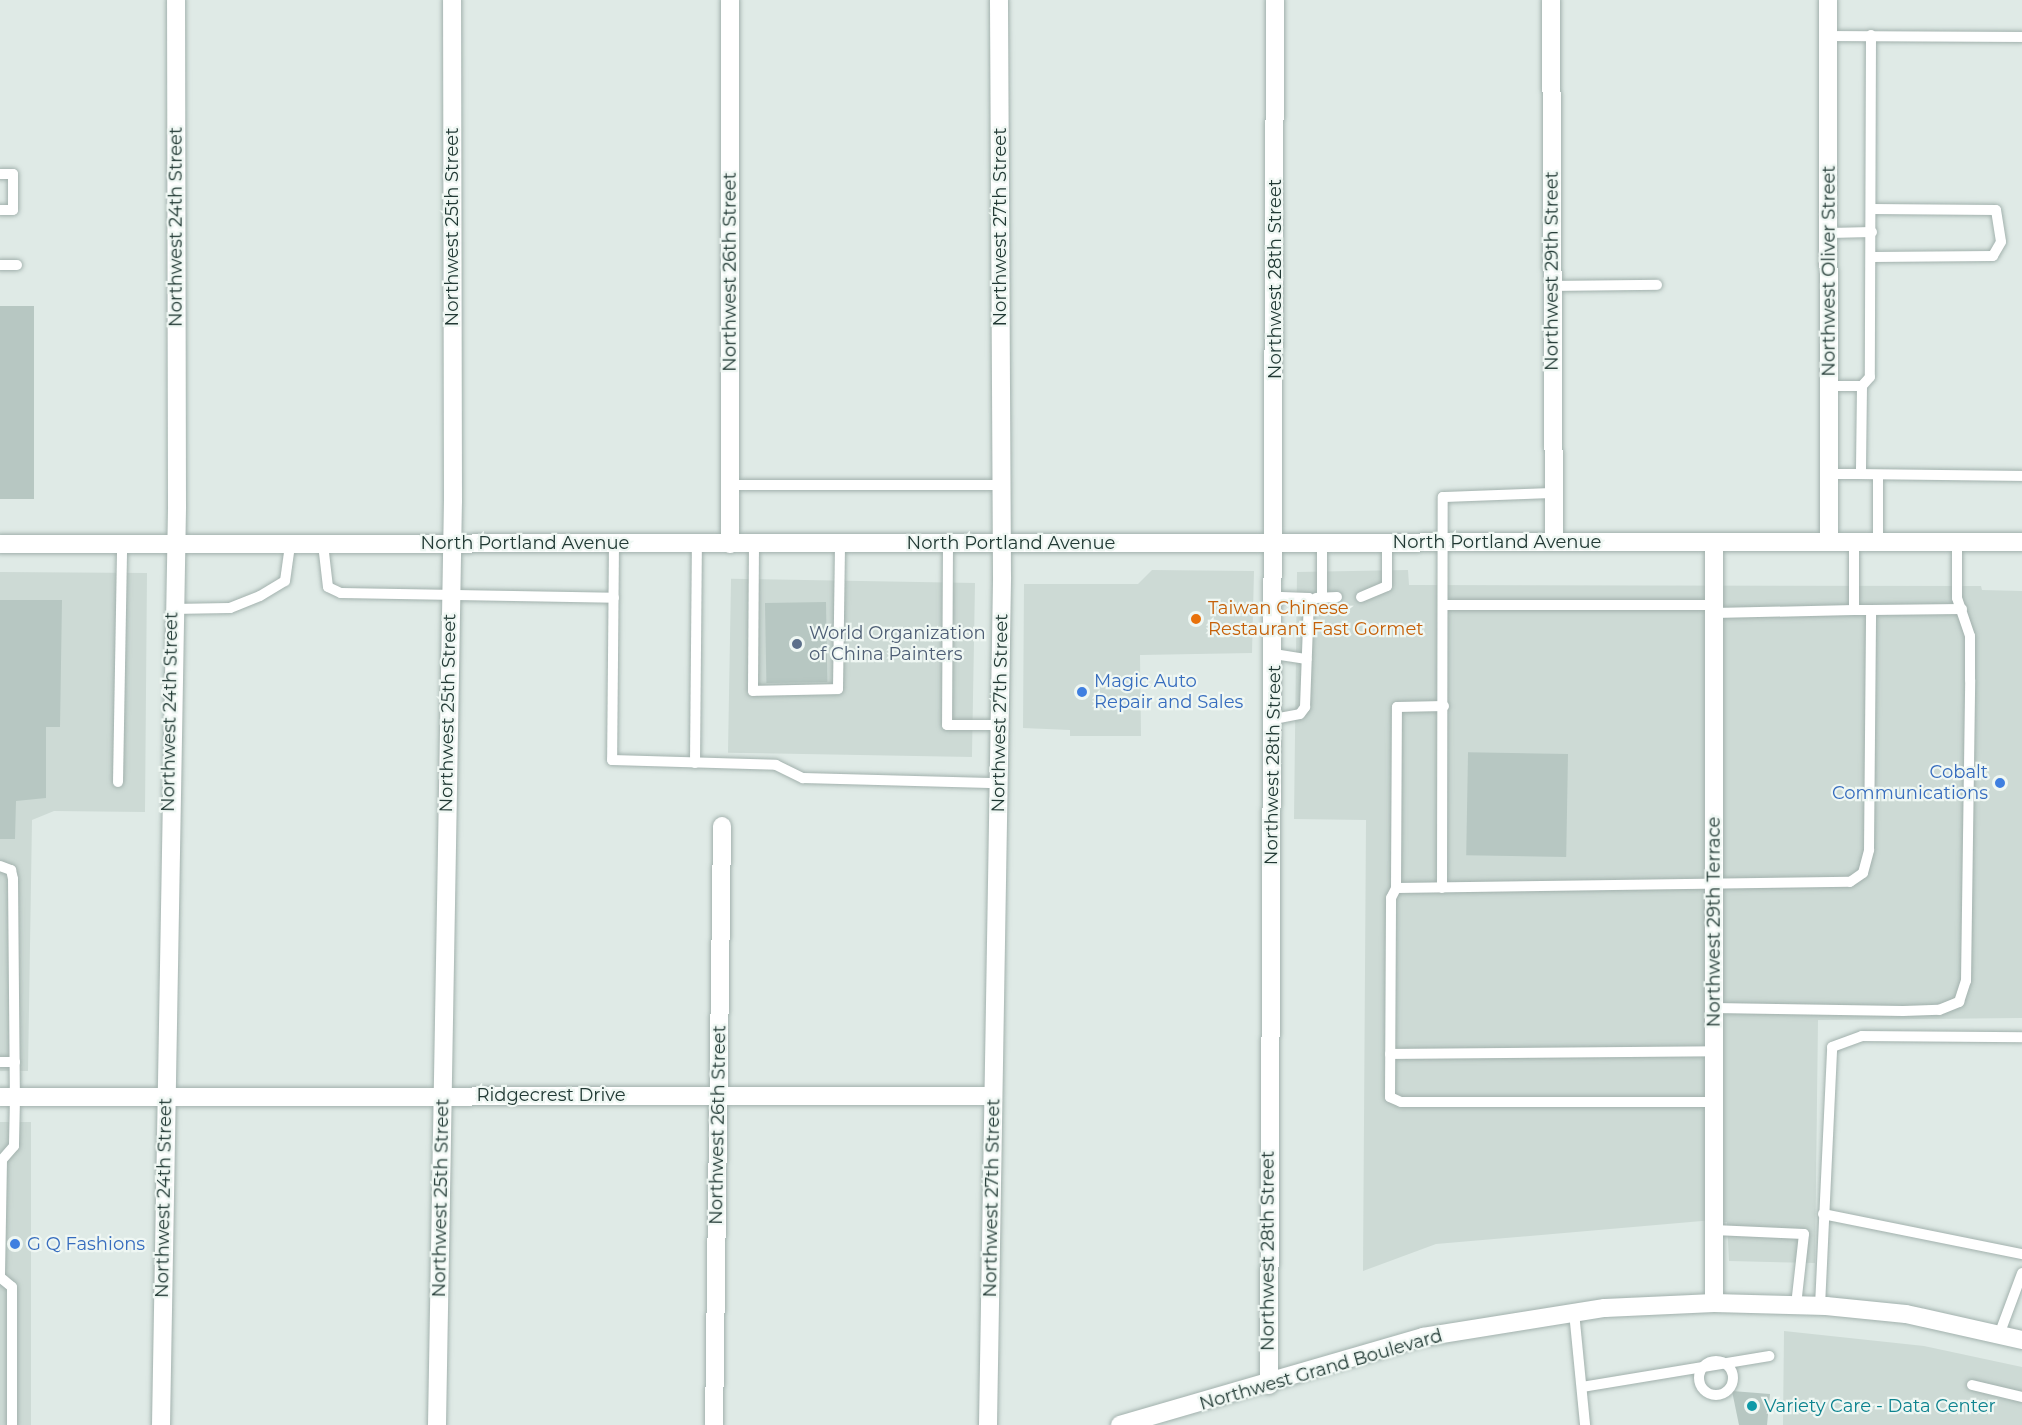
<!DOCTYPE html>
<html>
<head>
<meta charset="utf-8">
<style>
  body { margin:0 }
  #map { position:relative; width:2022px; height:1425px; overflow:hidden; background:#dfeae6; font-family:Montserrat,sans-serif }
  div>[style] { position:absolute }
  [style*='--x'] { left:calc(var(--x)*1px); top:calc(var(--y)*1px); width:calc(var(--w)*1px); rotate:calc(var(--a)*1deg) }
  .built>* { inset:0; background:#cddad5; transform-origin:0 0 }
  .building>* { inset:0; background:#b7c7c2; transform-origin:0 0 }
  .roads { filter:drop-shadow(0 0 2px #a2b1ad) drop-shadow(0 0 2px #a2b1ad) }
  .service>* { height:10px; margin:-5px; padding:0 5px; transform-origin:5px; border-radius:5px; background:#fff }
  .service>.ring { margin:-5px; padding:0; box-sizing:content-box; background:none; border:10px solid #fff; border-radius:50% }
  .minor>* { height:18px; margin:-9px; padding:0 9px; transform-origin:9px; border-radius:9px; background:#fff }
  .tertiary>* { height:18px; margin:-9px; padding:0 9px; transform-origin:9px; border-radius:9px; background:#fff }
  .secondary>* { height:18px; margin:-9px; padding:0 9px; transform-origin:9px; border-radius:9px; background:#fff }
  .dots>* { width:16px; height:16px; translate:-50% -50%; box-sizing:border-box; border:3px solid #eff7f3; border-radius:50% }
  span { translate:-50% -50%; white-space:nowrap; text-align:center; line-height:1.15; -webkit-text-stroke:4.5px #eff7f3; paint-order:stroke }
  .street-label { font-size:18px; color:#213934 }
  .food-label { font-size:18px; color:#c56008 }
  .left { translate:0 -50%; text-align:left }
  .service-label { font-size:18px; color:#4e5e75 }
  .shop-label { font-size:18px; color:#366cbe }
  .right { translate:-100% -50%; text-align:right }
  .culture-label { font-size:18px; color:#0d838f }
</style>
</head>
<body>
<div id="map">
  <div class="built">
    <div style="clip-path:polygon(1152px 570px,1254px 571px,1252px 653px,1140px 655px,1141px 736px,1070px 736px,1070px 730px,1023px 728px,1024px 584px,1138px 584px)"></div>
    <div style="clip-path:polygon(1408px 570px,1409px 585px,1981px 586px,1982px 590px,2022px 591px,2022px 1018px,1818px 1020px,1815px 1263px,1729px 1261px,1727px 1222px,1702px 1221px,1436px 1244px,1363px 1271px,1366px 820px,1294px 819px,1297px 572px)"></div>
    <div style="clip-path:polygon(0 572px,147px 573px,145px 812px,54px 811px,32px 820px,28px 1071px,0 1071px)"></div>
    <div style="left:975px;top:583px;width:174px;height:244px;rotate:91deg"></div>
    <div style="left:0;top:1122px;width:31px;height:303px"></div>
    <div style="clip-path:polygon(1784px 1331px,1924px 1346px,2022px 1367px,2022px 1425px,1783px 1425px)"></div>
  </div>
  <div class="building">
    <div style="left:0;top:306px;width:34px;height:193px"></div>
    <div style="clip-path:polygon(0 600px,62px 600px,60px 727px,46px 727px,46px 798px,16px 801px,15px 839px,0 839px)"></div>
    <div style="left:826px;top:602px;width:80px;height:61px;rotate:89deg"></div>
    <div style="left:1568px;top:754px;width:103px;height:100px;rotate:91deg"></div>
    <div style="clip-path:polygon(1732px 1391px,1770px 1394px,1767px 1425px,1739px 1425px)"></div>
  </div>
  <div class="roads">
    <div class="service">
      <div style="--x:1871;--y:35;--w:342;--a:90.2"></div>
      <div style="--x:1870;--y:377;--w:12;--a:132"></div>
      <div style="--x:1862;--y:386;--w:88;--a:90.7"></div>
      <div style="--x:1861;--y:474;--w:161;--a:0.7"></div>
      <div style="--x:1828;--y:36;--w:194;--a:0.3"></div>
      <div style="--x:0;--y:174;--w:13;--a:0"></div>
      <div style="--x:13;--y:174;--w:36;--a:90"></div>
      <div style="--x:13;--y:210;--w:13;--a:180"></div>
      <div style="--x:1871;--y:209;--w:125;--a:0.5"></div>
      <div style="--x:1996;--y:210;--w:32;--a:81"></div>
      <div style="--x:2001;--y:242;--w:16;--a:120"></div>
      <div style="--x:1993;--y:256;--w:121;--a:179.5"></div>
      <div style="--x:1829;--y:233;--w:43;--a:-1.3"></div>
      <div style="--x:0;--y:265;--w:17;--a:0"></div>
      <div style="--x:1553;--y:286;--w:104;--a:-0.6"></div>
      <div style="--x:1829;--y:386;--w:33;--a:0"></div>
      <div style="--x:1829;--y:474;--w:32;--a:0"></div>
      <div style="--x:730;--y:485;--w:270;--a:0"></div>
      <div style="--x:1322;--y:542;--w:56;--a:90"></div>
      <div style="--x:1878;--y:542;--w:64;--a:-90"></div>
      <div style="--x:614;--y:543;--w:217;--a:90.5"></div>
      <div style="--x:612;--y:760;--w:164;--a:1.7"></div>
      <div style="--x:776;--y:765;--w:30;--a:26"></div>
      <div style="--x:803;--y:778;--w:196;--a:1.5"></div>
      <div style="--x:948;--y:543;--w:182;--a:90.3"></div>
      <div style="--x:947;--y:725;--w:53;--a:0"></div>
      <div style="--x:323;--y:544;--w:43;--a:83.4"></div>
      <div style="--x:328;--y:587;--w:14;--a:25"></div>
      <div style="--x:341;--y:593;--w:273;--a:1"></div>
      <div style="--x:754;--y:544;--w:147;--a:90.4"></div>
      <div style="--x:753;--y:691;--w:85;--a:-1.3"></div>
      <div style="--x:838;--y:689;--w:146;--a:-89.2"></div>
      <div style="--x:1361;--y:597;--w:28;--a:-23"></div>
      <div style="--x:1387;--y:586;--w:44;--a:-90"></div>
      <div style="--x:1316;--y:598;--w:21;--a:-3"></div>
      <div style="--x:1445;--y:605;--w:269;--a:0"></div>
      <div style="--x:172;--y:609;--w:58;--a:-1"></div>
      <div style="--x:230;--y:608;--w:32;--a:-22"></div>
      <div style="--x:260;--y:596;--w:29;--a:-31"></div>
      <div style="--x:285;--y:581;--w:37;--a:-82"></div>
      <div style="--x:1871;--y:610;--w:91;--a:-0.6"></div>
      <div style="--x:1714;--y:613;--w:140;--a:-1.2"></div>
      <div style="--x:1854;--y:610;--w:68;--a:-90"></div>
      <div style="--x:1274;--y:654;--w:33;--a:9"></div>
      <div style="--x:1274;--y:719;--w:26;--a:-11"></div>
      <div style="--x:1300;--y:714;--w:9;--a:-54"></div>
      <div style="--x:1305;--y:707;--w:109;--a:-87.9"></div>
      <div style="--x:1309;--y:598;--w:34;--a:-178"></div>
      <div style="--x:695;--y:763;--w:219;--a:-89.5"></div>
      <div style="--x:118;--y:782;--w:238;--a:-89"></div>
      <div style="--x:0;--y:866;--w:12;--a:20"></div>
      <div style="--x:11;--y:870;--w:9;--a:77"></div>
      <div style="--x:13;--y:879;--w:218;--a:89.5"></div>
      <div style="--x:15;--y:1097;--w:49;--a:91.2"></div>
      <div style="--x:14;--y:1146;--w:18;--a:131"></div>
      <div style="--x:2;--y:1160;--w:118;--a:91"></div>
      <div style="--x:1396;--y:888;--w:181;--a:-89.7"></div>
      <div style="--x:1397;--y:707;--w:47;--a:-1.2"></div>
      <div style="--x:1442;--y:888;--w:391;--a:-89.9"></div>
      <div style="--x:1443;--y:497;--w:110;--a:-2.1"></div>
      <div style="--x:1714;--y:1008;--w:189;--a:0.9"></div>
      <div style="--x:1903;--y:1011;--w:36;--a:-2"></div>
      <div style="--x:1939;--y:1010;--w:22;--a:-22"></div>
      <div style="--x:1959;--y:1002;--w:22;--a:-72"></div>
      <div style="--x:1966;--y:981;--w:301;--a:-89.2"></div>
      <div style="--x:1970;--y:680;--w:44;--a:-90"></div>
      <div style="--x:1970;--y:636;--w:40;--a:-108.9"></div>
      <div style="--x:1957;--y:598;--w:56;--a:-90"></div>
      <div style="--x:1390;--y:1054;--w:324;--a:-0.5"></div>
      <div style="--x:0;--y:1062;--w:15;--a:0"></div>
      <div style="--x:1714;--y:1102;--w:313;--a:180"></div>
      <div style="--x:1401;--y:1102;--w:12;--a:-156"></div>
      <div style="--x:1390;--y:1097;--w:199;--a:-89.7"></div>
      <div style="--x:1391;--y:898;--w:11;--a:-63"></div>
      <div style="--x:1396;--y:888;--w:454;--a:-0.8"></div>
      <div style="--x:1850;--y:882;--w:16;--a:-35"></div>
      <div style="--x:1863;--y:873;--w:24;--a:-75"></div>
      <div style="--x:1869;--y:850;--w:240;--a:-89.5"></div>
      <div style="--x:1871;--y:610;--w:17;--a:180"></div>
      <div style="--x:1823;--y:1214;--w:203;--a:11.4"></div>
      <div style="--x:1714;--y:1230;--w:90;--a:2.5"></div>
      <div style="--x:1804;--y:1234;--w:71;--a:96.4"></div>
      <div style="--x:1;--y:1278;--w:14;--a:39"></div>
      <div style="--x:12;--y:1287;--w:138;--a:90"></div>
      <div style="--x:1820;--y:1306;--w:259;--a:-87.3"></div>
      <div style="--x:1832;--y:1047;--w:32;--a:-20"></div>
      <div style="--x:1862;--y:1036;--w:160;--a:0.4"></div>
      <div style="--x:1574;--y:1312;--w:114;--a:84.4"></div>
      <div style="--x:1999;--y:1335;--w:66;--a:-69.6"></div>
      <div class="ring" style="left:1699px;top:1361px;width:24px;height:24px"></div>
      <div style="--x:1972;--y:1385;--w:51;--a:13.5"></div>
      <div style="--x:1582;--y:1387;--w:190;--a:-9.4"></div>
    </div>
    <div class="minor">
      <div style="--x:730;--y:0;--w:544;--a:90"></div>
      <div style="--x:1551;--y:0;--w:542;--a:89.68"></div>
      <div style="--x:1828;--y:0;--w:542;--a:89.89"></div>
      <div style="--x:1714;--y:542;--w:761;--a:90"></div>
      <div style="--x:0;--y:1097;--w:993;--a:-0.06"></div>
      <div style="--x:1269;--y:1385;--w:1385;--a:-89.75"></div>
      <div style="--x:161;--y:1425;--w:919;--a:-89"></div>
      <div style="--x:177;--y:506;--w:506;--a:-90.11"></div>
      <div style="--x:437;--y:1425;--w:924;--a:-89.01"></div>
      <div style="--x:453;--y:501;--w:501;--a:-90.11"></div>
      <div style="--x:714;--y:1425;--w:599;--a:-89.23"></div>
      <div style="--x:988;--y:1425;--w:848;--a:-89.05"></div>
      <div style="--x:1002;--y:577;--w:577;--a:-90.3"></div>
    </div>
    <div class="tertiary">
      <div style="--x:1120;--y:1425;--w:316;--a:-16.2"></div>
      <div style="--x:1423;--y:1337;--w:184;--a:-9.1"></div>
      <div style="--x:1605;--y:1308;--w:109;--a:-2.6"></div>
      <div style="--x:1714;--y:1303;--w:112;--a:1.5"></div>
      <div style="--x:1826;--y:1306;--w:80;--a:5.7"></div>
      <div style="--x:1906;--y:1314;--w:119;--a:12.6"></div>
    </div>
    <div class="secondary">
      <div style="--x:0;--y:544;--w:2022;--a:-0.06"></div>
    </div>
  </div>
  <div class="dots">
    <div style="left:1196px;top:619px;background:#e8710a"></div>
    <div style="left:797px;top:644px;background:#5c6f8a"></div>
    <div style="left:1082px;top:692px;background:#3f7fe0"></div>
    <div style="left:2000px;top:783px;background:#3f7fe0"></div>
    <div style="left:15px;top:1244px;background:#3f7fe0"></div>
    <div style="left:1752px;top:1406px;background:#0f9aa8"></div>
  </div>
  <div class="street-label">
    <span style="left:176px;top:227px;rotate:-90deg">Northwest 24th Street</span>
    <span style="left:452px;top:227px;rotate:-90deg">Northwest 25th Street</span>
    <span style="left:1000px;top:227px;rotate:-90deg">Northwest 27th Street</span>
    <span style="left:1552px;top:271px;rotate:-90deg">Northwest 29th Street</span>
    <span style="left:1829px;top:271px;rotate:-90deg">Northwest Oliver Street</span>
    <span style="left:730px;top:272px;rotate:-90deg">Northwest 26th Street</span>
    <span style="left:1275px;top:279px;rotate:-90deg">Northwest 28th Street</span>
    <span style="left:1497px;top:542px">North Portland Avenue</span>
    <span style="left:525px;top:543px">North Portland Avenue</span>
    <span style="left:1011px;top:543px">North Portland Avenue</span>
    <span style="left:170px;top:712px;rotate:-89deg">Northwest 24th Street</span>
    <span style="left:448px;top:713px;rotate:-89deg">Northwest 25th Street</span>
    <span style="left:1000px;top:713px;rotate:-89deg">Northwest 27th Street</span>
    <span style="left:1273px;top:765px;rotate:-89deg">Northwest 28th Street</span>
    <span style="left:1714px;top:922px;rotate:-90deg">Northwest 29th Terrace</span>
    <span style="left:551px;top:1095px">Ridgecrest Drive</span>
    <span style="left:718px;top:1125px;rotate:-89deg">Northwest 26th Street</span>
    <span style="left:164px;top:1198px;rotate:-89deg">Northwest 24th Street</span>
    <span style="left:441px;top:1198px;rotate:-89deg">Northwest 25th Street</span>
    <span style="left:992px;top:1198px;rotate:-89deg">Northwest 27th Street</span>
    <span style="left:1268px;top:1251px;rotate:-90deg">Northwest 28th Street</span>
    <span style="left:1321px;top:1370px;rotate:-16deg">Northwest Grand Boulevard</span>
  </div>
  <div class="food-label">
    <span class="left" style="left:1208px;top:619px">Taiwan Chinese<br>Restaurant Fast Gormet</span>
  </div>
  <div class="service-label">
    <span class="left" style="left:809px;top:644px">World Organization<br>of China Painters</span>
  </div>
  <div class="shop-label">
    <span class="left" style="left:1094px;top:692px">Magic Auto<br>Repair and Sales</span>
    <span class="right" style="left:1988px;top:783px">Cobalt<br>Communications</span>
    <span class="left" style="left:27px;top:1244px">G Q Fashions</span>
  </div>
  <div class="culture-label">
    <span class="left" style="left:1764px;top:1406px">Variety Care - Data Center</span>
  </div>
</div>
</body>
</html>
